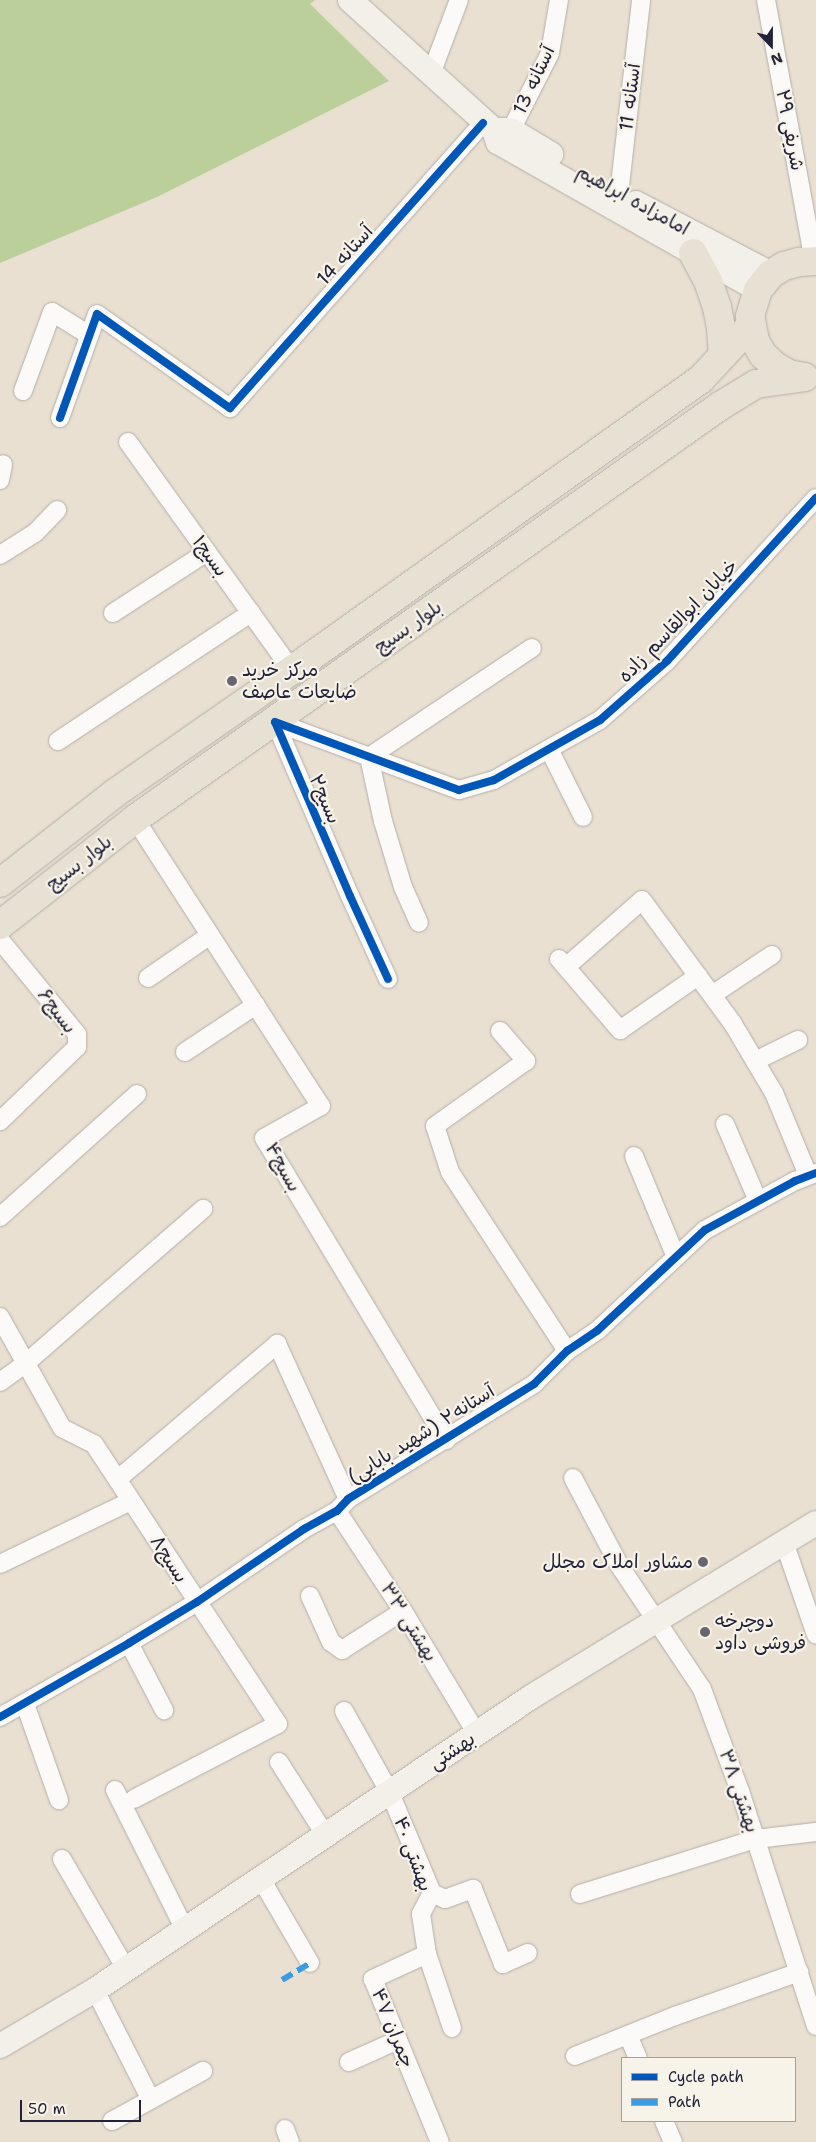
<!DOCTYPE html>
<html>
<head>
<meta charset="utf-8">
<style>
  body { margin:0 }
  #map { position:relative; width:816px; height:2142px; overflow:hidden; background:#e9e0d2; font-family:"Shantell Sans","Playpen Sans Arabic",sans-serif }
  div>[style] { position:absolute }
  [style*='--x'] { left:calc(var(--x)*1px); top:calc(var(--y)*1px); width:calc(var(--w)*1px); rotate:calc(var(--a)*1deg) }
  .green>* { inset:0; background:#bbcf9b }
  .roads { filter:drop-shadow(0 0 1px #b3aea8) drop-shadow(0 0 1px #b3aea8) }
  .street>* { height:18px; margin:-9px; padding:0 9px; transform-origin:9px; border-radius:9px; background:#fcfaf8 }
  .secondary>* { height:24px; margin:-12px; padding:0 12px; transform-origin:12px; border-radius:12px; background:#f3f0ea }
  .primary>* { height:28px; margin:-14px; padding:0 14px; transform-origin:14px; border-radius:14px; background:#e7e1d4 }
  .quiet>* { height:6px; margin-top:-3px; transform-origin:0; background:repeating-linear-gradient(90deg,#3c9ce2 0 12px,transparent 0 18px) }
  .cycleway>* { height:8px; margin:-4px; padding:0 4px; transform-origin:4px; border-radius:4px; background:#0057b8 }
  .dots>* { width:14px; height:14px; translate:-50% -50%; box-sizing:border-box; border:2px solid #f7f3e8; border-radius:50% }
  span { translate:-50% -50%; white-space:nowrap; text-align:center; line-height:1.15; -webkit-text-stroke:4.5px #f7f3e8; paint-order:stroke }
  .street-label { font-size:19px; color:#22223b }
  .poi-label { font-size:19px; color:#22223b }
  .left { translate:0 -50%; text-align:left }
  .right { translate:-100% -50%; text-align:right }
  .legend { position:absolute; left:621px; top:2057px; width:175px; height:65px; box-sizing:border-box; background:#f7f3e8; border:1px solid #a29fa3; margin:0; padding:6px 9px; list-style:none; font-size:15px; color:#22223b }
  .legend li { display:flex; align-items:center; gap:10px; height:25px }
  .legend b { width:25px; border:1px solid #a29fa3 }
  .north { position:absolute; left:746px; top:20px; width:50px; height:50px; -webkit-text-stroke:4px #f7f3e8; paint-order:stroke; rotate:158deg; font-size:14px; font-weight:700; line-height:20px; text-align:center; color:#22223b }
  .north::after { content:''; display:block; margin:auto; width:18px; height:22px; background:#22223b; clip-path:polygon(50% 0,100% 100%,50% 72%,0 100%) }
  .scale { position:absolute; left:20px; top:2100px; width:121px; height:22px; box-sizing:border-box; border:2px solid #22223b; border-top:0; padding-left:6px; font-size:15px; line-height:18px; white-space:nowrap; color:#22223b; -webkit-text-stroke:4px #f7f3e8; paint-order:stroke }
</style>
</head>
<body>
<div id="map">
  <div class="green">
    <div style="clip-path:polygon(0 0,315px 0,310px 4px,389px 81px,157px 197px,0 263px)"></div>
  </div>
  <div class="roads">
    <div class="street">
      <div style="--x:766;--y:0;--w:265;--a:79.6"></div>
      <div style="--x:431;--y:74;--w:79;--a:-69.3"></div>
      <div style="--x:511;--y:130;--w:86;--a:-63.1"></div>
      <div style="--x:550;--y:53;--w:54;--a:-80.4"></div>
      <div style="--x:619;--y:194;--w:195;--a:-83.5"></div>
      <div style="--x:23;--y:391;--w:84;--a:-69.8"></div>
      <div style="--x:52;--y:312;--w:44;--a:31.9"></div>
      <div style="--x:60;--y:418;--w:110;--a:-70.4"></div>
      <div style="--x:97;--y:314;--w:163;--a:35.3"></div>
      <div style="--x:230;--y:408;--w:381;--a:-48.4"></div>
      <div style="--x:128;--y:442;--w:281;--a:54.3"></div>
      <div style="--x:0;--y:480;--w:16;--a:-79"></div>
      <div style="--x:0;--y:555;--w:41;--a:-32.2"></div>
      <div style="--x:35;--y:533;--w:32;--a:-46"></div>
      <div style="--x:113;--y:613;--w:112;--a:-33"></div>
      <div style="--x:58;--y:741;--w:232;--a:-33.6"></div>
      <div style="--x:549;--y:749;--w:76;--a:63.4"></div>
      <div style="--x:369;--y:757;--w:196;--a:-33.8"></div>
      <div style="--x:369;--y:757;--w:66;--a:77.7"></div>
      <div style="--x:383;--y:821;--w:69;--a:73.1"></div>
      <div style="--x:403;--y:887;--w:39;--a:66"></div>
      <div style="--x:135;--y:819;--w:342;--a:57.1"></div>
      <div style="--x:321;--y:1106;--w:65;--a:150.7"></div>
      <div style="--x:264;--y:1138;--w:353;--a:58.9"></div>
      <div style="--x:0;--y:940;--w:122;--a:50.7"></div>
      <div style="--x:77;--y:1034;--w:13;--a:90"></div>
      <div style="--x:77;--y:1047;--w:107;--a:136.1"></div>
      <div style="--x:559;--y:959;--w:94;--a:49.3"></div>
      <div style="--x:620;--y:1030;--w:95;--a:-34.7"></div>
      <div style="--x:566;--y:967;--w:101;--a:-41.4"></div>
      <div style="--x:642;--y:900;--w:154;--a:53.7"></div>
      <div style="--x:733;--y:1024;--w:80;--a:59.3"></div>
      <div style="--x:774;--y:1093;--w:89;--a:67.5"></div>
      <div style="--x:148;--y:978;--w:75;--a:-34.7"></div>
      <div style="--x:388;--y:979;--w:91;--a:-114.6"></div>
      <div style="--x:350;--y:896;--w:189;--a:-113.3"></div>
      <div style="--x:275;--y:722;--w:196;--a:20.3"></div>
      <div style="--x:459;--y:790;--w:36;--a:-16"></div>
      <div style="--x:494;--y:780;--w:122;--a:-29.5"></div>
      <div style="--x:600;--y:720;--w:89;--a:-41.4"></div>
      <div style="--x:667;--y:661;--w:221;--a:-47.6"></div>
      <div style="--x:712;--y:995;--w:72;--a:-33.7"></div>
      <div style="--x:500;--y:1031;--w:40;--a:49"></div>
      <div style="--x:526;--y:1061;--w:112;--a:144.5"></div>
      <div style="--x:435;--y:1126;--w:48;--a:71.9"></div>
      <div style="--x:450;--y:1172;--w:214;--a:56.8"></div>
      <div style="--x:185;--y:1052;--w:85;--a:-33.5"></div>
      <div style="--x:755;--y:1061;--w:48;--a:-26"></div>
      <div style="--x:725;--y:1124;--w:84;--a:66.8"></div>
      <div style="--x:634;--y:1156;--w:109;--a:67.4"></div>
      <div style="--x:0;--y:1217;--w:184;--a:-41.9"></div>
      <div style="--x:0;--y:1317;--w:127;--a:60.8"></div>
      <div style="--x:62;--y:1428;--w:36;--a:27"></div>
      <div style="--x:94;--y:1444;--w:335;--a:56.7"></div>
      <div style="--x:278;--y:1724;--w:162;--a:152.5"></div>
      <div style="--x:0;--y:1382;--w:32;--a:-36"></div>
      <div style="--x:26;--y:1363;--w:235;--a:-41"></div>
      <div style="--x:573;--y:1478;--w:98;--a:62.1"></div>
      <div style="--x:619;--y:1565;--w:149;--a:56.2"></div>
      <div style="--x:702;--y:1689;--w:109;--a:69.6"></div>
      <div style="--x:740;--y:1791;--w:247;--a:72.1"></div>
      <div style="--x:118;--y:1479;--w:209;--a:-40.3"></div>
      <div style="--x:277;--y:1344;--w:170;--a:65.4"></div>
      <div style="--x:337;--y:1511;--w:120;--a:56.6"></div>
      <div style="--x:403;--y:1611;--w:144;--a:59"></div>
      <div style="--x:784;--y:1542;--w:98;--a:71"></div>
      <div style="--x:0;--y:1564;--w:145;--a:-25.7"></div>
      <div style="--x:310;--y:1596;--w:51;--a:65.5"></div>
      <div style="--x:331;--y:1642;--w:14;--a:36"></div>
      <div style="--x:342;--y:1650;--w:72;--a:-32.6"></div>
      <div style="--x:129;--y:1643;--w:76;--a:62.4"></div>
      <div style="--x:25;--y:1704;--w:102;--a:70.5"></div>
      <div style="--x:344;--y:1711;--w:94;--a:60.7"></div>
      <div style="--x:390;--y:1793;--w:108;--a:67.2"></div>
      <div style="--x:432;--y:1893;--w:24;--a:118"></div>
      <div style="--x:421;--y:1914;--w:40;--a:81.5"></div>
      <div style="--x:427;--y:1954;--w:60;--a:155.2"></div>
      <div style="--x:373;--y:1979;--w:176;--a:67.7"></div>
      <div style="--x:0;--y:1717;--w:149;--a:-29.8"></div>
      <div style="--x:129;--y:1643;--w:79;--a:-31.1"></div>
      <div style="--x:197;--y:1602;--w:130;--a:-34.3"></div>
      <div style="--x:304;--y:1529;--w:38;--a:-29"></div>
      <div style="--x:337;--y:1511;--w:16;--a:-47"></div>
      <div style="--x:348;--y:1499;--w:219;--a:-31.7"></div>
      <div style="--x:534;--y:1384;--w:47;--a:-45"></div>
      <div style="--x:567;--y:1351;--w:37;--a:-34"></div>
      <div style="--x:598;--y:1330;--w:146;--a:-43.1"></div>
      <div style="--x:705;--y:1230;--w:102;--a:-28.6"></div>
      <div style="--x:795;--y:1181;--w:22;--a:-21"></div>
      <div style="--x:279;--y:1762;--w:88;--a:57.6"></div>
      <div style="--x:115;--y:1790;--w:157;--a:63.4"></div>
      <div style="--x:62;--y:1859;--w:127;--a:59.8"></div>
      <div style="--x:261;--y:1879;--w:97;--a:59.7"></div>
      <div style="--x:432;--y:1893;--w:14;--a:25"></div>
      <div style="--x:445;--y:1899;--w:30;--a:-20"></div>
      <div style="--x:473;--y:1889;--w:81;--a:68.2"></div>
      <div style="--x:503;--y:1964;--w:27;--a:-24"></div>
      <div style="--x:580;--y:1894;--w:184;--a:-17.4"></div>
      <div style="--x:756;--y:1839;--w:60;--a:-6.7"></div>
      <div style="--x:427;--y:1954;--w:78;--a:71.3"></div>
      <div style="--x:95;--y:1990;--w:123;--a:63"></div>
      <div style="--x:628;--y:2035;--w:25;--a:67"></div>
      <div style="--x:575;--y:2056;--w:108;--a:-21.8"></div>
      <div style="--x:675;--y:2016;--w:132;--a:-19.5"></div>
      <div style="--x:349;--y:2062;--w:54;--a:-24.2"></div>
      <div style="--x:112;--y:2121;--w:104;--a:-28.8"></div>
      <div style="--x:664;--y:2121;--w:23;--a:67"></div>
      <div style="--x:285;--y:2129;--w:14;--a:69"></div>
    </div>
    <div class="secondary">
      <div style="--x:350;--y:0;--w:194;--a:42.1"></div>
      <div style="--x:494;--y:130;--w:13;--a:72"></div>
      <div style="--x:498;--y:142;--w:299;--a:29.6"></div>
      <div style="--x:494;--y:130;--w:17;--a:0"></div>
      <div style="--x:511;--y:130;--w:47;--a:31"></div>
      <div style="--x:636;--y:203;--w:153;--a:27.7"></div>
      <div style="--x:0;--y:2046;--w:110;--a:-30.5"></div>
      <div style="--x:95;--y:1990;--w:525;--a:-33.9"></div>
      <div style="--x:531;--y:1697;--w:334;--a:-31.4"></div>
    </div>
    <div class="primary">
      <div style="--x:693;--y:253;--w:32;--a:62"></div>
      <div style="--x:708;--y:281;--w:28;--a:71"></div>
      <div style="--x:717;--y:307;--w:21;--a:79"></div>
      <div style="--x:721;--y:328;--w:27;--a:86"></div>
      <div style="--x:804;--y:377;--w:15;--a:-169"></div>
      <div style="--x:789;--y:374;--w:16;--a:-150"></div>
      <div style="--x:775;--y:366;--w:16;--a:-137"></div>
      <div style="--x:763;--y:355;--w:16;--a:-120"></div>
      <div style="--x:755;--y:341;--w:25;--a:-101"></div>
      <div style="--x:750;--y:316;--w:27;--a:-73"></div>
      <div style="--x:758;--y:290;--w:21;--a:-51"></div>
      <div style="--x:771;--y:274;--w:15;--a:-32"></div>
      <div style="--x:784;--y:266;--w:16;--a:-15"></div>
      <div style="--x:799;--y:262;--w:17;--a:-3"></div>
      <div style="--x:0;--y:883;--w:146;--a:-38"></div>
      <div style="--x:115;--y:793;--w:216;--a:-34.8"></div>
      <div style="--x:292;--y:670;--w:502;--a:-35.43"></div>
      <div style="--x:701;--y:379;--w:72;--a:-47.2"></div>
      <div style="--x:0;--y:925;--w:172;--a:-38.1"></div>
      <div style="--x:135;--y:819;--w:716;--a:-35.22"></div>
      <div style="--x:720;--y:406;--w:42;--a:-31.4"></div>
      <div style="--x:756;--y:384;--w:49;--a:-8.1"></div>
    </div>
  </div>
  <div class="quiet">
    <div style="--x:282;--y:1980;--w:33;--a:-31"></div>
  </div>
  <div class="cycleway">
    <div style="--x:60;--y:418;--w:110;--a:-70.4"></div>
    <div style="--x:97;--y:314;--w:163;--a:35.3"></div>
    <div style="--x:230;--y:408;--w:381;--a:-48.4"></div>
    <div style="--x:388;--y:979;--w:91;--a:-114.6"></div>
    <div style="--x:350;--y:896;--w:189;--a:-113.3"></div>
    <div style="--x:275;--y:722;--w:196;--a:20.3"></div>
    <div style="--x:459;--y:790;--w:36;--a:-16"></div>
    <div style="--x:494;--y:780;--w:122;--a:-29.5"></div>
    <div style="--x:600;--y:720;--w:89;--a:-41.4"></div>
    <div style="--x:667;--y:661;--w:221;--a:-47.6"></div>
    <div style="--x:0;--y:1717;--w:149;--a:-29.8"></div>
    <div style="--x:129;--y:1643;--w:79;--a:-31.1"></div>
    <div style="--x:197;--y:1602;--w:130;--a:-34.3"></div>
    <div style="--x:304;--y:1529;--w:38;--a:-29"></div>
    <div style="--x:337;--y:1511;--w:16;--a:-47"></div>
    <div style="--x:348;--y:1499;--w:219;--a:-31.7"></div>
    <div style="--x:534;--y:1384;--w:47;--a:-45"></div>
    <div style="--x:567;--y:1351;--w:37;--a:-34"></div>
    <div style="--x:598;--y:1330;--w:146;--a:-43.1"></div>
    <div style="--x:705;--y:1230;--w:102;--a:-28.6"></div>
    <div style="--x:795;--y:1181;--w:22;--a:-21"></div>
  </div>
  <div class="dots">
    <div style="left:232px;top:681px;background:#686470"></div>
    <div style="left:703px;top:1562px;background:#686470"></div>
    <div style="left:705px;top:1632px;background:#686470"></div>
  </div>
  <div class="street-label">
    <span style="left:534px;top:80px;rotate:-65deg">آستانه 13</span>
    <span style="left:630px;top:97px;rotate:-83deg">آستانه 11</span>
    <span style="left:790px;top:130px;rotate:79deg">شریفی ۲۹</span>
    <span style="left:633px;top:200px;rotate:29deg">امامزاده ابراهیم</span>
    <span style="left:345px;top:255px;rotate:-48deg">آستانه 14</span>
    <span style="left:210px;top:556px;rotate:54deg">بسیج۱</span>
    <span style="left:678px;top:621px;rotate:-46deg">خیابان ابوالقاسم زاده</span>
    <span style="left:408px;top:627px;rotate:-35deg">بلوار بسیج</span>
    <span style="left:325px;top:799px;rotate:67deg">بسیج۲</span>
    <span style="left:79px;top:863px;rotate:-38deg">بلوار بسیج</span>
    <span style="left:57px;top:1011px;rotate:53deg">بسیج۶</span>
    <span style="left:283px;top:1167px;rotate:61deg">بسیج۴</span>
    <span style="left:421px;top:1434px;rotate:-32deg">آستانه۲ (شهید بابایی)</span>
    <span style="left:169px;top:1559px;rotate:57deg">بسیج۸</span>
    <span style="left:409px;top:1622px;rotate:58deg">بهشتی ۳۳</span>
    <span style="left:452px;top:1751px;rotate:-34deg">بهشتی</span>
    <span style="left:739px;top:1791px;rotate:71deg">بهشتی ۳۸</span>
    <span style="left:413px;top:1854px;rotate:70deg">بهشتی ۴۰</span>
    <span style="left:393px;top:2028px;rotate:68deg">چمران ۴۷</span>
  </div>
  <div class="poi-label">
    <span class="left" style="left:242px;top:681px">مرکز خرید<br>ضایعات عاصف</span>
    <span class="right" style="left:693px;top:1562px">مشاور املاک مجلل</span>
    <span class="left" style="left:715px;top:1632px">دوچرخه<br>فروشی داود</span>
  </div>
  <ul class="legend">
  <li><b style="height:6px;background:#0057b8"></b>Cycle path</li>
  <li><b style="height:6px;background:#3c9ce2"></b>Path</li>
  </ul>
  <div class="north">N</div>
  <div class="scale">50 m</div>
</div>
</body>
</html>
